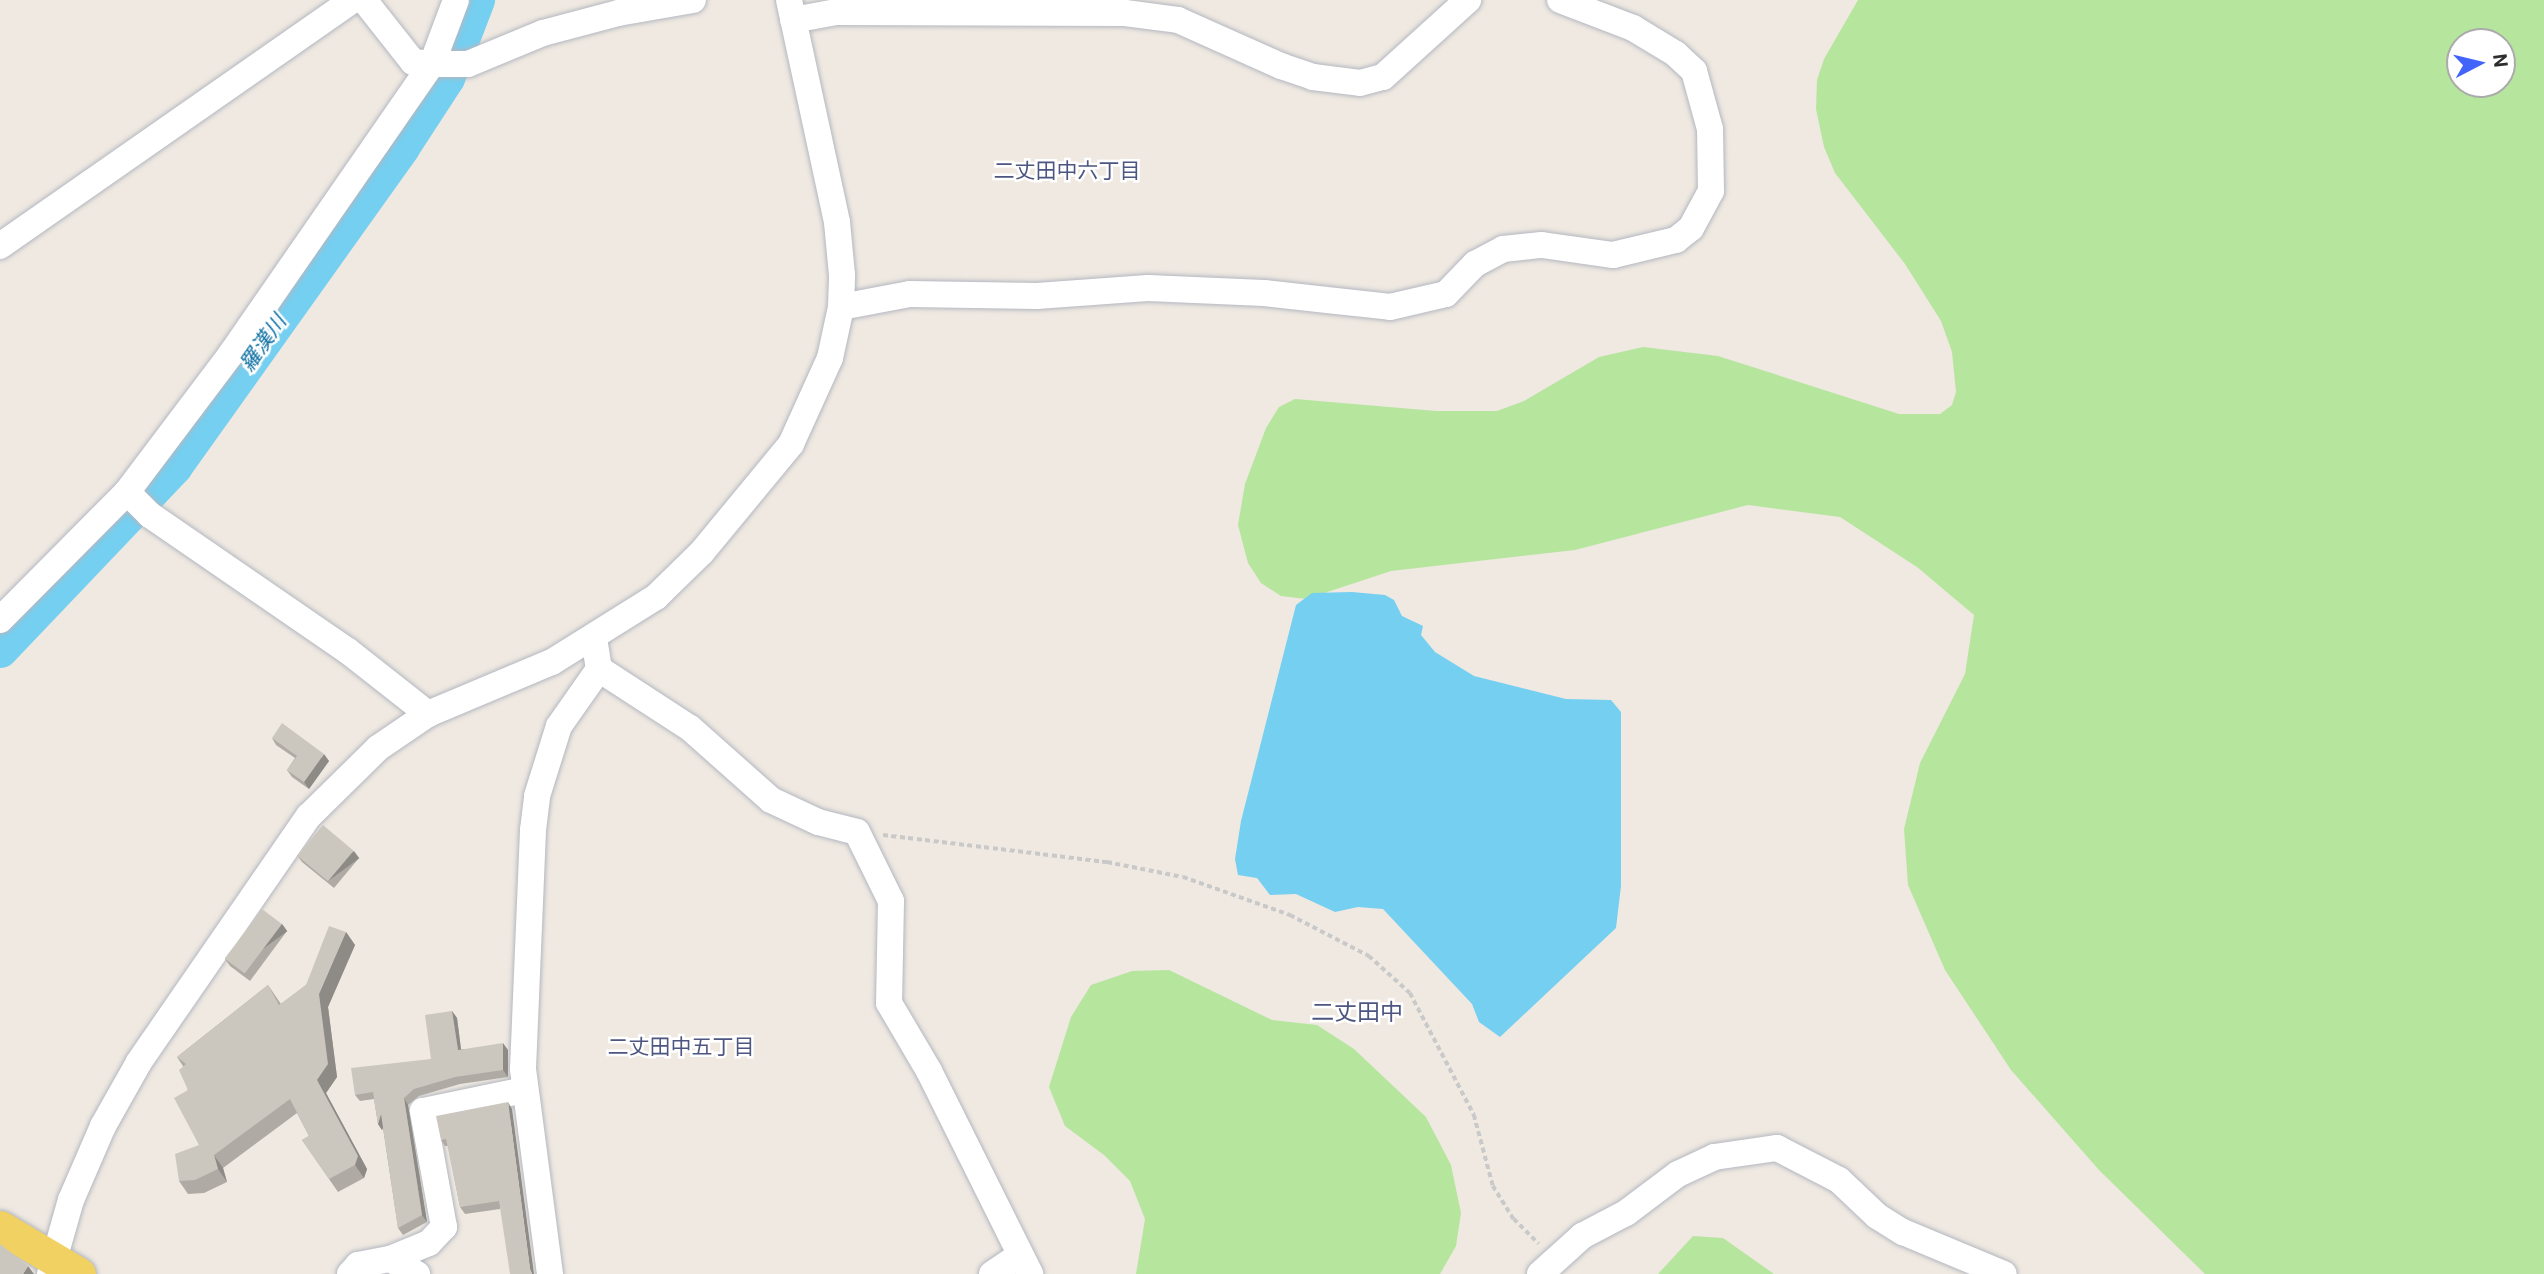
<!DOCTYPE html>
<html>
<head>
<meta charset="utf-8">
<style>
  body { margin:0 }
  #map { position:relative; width:2544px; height:1274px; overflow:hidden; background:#efe9e1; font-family:Roboto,"Noto Sans JP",sans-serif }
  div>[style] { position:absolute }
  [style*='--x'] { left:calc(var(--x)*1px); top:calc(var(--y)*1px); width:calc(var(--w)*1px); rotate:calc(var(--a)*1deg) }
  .green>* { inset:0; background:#b6e59e }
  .water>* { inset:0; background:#75cff0 }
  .river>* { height:35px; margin:-17.5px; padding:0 17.5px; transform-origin:17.5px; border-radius:17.5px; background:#75cff0 }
  .path>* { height:3.5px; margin-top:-1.75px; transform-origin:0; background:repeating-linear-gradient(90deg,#c9c9c9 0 5px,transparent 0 8.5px) }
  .roads { filter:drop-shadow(0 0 2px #b4b7c1) drop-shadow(0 0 2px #b4b7c1) }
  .minor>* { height:26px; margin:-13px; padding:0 13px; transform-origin:13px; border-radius:13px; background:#fff }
  .major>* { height:33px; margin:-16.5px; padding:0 16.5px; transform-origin:16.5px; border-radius:16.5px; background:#f2d163 }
  .wall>* { inset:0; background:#afaba4 }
  .shaded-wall>* { inset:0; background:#8e8b86; transform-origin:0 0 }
  .building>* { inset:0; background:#cbc7bf; transform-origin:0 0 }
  span { translate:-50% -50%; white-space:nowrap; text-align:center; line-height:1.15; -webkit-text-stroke:5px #fff; paint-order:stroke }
  .neighbourhood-label { font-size:21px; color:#4d5680 }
  .water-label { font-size:21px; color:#0d6fa3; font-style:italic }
  .quarter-label { font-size:23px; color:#4d5680 }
  .north { position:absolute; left:2446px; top:28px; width:70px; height:70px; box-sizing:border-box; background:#fff; border:2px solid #ababab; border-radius:50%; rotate:83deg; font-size:19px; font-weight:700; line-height:28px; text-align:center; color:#2e2e2e }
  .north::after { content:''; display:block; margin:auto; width:24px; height:32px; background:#4264fb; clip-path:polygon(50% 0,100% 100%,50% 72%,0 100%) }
</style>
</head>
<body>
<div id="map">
  <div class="green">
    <div style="clip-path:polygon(evenodd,1858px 0,2544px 0,2544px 1274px,2205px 1274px,2099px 1170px,2011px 1070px,1945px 970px,1908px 885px,1904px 829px,1920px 763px,1965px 674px,1974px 615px,1917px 567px,1840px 517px,1748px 505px,1575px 550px,1391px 571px,1306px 599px,1281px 596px,1261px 583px,1248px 563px,1238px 525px,1245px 484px,1266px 428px,1279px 407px,1295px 399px,1436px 411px,1497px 411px,1524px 401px,1599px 357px,1643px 347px,1718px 356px,1899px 414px,1940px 414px,1952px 405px,1956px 392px,1952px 352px,1941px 321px,1905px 264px,1835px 173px,1824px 147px,1816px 109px,1817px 80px,1824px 59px,1858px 0,2460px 42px,2502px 42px,2502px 84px,2460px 84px,2460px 42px)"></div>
    <div style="clip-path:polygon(1169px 970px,1272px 1020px,1317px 1025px,1354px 1049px,1426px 1117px,1451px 1165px,1461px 1213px,1456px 1246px,1440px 1274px,1136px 1274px,1145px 1219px,1130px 1181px,1104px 1155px,1065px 1126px,1049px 1087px,1071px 1017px,1091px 985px,1132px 971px)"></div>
    <div style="clip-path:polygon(1693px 1236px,1723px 1238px,1774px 1274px,1658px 1274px)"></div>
  </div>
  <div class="water">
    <div style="clip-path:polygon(1352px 592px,1385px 595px,1394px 600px,1402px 616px,1423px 626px,1421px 635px,1435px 652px,1474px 676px,1566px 699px,1611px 700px,1621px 712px,1621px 886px,1616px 928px,1500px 1037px,1479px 1022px,1472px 1004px,1383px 909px,1358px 907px,1335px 912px,1296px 894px,1270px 895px,1257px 878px,1238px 875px,1235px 859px,1241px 821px,1296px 605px,1312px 593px)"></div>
  </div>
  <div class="river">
    <div style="--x:0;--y:650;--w:253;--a:-46.4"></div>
    <div style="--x:174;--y:467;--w:393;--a:-54.5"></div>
    <div style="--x:402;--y:147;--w:82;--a:-56.9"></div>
    <div style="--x:447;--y:78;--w:84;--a:-69"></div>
  </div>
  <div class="path">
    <div style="--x:883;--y:835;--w:226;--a:6.9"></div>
    <div style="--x:1107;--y:862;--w:77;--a:11.2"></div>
    <div style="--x:1183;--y:877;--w:114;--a:19.6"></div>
    <div style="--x:1290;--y:915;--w:89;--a:27.4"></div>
    <div style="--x:1369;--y:956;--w:55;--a:42.1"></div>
    <div style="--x:1410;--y:993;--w:138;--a:62.3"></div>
    <div style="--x:1474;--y:1115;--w:73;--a:75"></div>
    <div style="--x:1493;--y:1186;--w:39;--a:58"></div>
    <div style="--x:1514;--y:1219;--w:35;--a:45"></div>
  </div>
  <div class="roads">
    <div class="minor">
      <div style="--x:364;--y:0;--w:79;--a:51.7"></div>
      <div style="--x:413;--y:62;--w:19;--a:6"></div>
      <div style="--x:432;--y:64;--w:36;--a:0"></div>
      <div style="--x:468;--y:64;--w:81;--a:-22.5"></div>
      <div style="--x:543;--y:33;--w:78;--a:-14.9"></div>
      <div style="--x:618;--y:13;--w:76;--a:-9.8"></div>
      <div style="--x:793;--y:20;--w:44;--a:-10.5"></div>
      <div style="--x:836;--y:12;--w:289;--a:0.2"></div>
      <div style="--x:1125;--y:13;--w:53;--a:7.5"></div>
      <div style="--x:1178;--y:20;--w:113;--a:24.1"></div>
      <div style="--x:1281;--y:66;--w:34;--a:19"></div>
      <div style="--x:1313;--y:77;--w:47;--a:7.3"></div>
      <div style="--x:1360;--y:83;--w:24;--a:-15"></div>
      <div style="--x:1383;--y:77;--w:115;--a:-42.2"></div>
      <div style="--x:0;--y:246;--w:430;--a:-34.9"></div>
      <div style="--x:841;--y:307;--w:70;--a:-10.7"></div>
      <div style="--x:910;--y:294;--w:127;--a:0.9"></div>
      <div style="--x:1037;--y:296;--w:111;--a:-4.1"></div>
      <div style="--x:1148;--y:288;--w:116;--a:2.5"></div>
      <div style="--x:1264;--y:293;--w:127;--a:6.3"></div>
      <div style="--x:1390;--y:307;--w:57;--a:-13.1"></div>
      <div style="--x:1446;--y:294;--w:42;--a:-46"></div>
      <div style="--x:1475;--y:264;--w:32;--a:-28"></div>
      <div style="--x:1503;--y:249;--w:39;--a:-6"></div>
      <div style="--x:1542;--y:245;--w:72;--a:8"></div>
      <div style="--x:1613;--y:255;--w:65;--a:-13.4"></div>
      <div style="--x:1676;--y:240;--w:19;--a:-39"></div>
      <div style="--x:1691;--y:228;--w:42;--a:-61.6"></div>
      <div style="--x:1711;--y:191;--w:62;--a:-90.9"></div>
      <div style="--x:1710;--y:129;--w:60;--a:-105.4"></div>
      <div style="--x:1694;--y:71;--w:25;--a:-137"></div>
      <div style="--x:1676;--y:54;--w:50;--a:-148.8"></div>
      <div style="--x:1633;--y:28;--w:78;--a:-159"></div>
      <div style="--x:127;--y:492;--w:33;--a:45"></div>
      <div style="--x:150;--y:515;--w:240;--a:34.5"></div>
      <div style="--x:348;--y:651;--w:102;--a:38.2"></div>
      <div style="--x:0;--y:620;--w:180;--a:-45.2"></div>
      <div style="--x:127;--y:492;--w:173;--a:-53"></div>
      <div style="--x:231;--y:354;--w:353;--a:-55.3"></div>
      <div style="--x:432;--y:64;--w:68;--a:-69.4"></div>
      <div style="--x:594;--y:638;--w:31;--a:81"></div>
      <div style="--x:599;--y:669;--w:108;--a:33"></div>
      <div style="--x:690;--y:728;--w:108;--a:41.6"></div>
      <div style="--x:771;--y:800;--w:52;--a:25.1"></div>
      <div style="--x:818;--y:822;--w:40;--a:14.4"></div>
      <div style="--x:857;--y:832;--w:77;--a:63.8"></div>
      <div style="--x:891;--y:901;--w:102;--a:91.1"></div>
      <div style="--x:889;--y:1003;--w:79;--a:59.5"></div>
      <div style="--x:929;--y:1071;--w:227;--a:63.5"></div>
      <div style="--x:390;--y:1259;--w:42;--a:-22.3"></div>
      <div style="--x:429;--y:1243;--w:22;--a:-47"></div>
      <div style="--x:444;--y:1227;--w:118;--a:-100.3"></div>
      <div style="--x:423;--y:1111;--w:103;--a:-11.7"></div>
      <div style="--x:50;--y:1274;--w:77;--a:-74.2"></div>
      <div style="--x:71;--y:1200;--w:81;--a:-66.6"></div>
      <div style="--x:103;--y:1126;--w:73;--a:-60.6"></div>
      <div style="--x:139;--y:1062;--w:299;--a:-55.4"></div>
      <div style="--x:309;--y:816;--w:97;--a:-44.6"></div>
      <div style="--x:378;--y:748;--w:60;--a:-34.2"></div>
      <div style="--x:428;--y:714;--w:134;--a:-22.8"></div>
      <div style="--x:552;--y:662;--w:123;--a:-32"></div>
      <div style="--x:656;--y:597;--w:64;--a:-44.4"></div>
      <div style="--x:702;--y:552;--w:140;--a:-50.5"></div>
      <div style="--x:791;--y:444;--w:94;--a:-65.6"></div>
      <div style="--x:830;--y:358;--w:52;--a:-77.8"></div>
      <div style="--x:841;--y:307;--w:32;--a:-88"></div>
      <div style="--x:842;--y:275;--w:53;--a:-95.4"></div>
      <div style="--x:837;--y:222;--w:227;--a:-102.2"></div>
      <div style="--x:350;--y:1274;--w:12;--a:-48"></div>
      <div style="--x:358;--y:1265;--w:33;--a:-11"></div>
      <div style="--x:390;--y:1259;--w:31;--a:29"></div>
      <div style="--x:550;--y:1274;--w:207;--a:-97.5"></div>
      <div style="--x:523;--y:1069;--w:239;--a:-87.6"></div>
      <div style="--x:533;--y:830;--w:34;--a:-83"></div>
      <div style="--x:537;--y:796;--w:73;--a:-72.6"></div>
      <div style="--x:559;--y:726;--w:70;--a:-54.9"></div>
      <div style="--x:992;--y:1274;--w:34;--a:-34"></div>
      <div style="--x:1540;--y:1274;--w:57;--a:-42.1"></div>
      <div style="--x:1582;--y:1236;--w:50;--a:-27.6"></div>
      <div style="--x:1626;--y:1213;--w:65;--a:-36.9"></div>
      <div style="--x:1678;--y:1174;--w:40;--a:-25"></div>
      <div style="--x:1714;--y:1157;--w:64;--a:-8.1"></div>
      <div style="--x:1777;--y:1148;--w:70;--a:27.3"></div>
      <div style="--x:1839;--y:1180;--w:52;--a:43.5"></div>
      <div style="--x:1877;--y:1216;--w:31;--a:32"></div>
      <div style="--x:1903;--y:1232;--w:109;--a:22.6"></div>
    </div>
    <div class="major">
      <div style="--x:0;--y:1227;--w:92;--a:30.7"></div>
    </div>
  </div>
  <div class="wall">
    <div style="clip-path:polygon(272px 738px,329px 761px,309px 789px,292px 777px,287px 770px,295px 758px,276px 745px)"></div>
    <div style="clip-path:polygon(297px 855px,359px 858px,334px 888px,302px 862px)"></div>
    <div style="clip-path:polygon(282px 924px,287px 931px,250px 981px,230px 966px,225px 959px)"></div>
    <div style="clip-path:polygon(346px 932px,355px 945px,328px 1007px,337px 1077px,326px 1093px,367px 1169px,364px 1178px,338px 1192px,302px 1140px,309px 1136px,297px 1113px,223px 1168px,227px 1182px,204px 1193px,188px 1194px,179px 1181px,199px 1145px,183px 1066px,177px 1057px,268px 985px,281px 1004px,306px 985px)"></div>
    <div style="clip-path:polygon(452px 1011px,457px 1018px,461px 1049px,508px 1050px,508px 1077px,460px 1084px,419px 1096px,408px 1105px,427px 1222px,403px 1235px,398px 1228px,383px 1128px,382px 1130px,378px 1124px,374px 1099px,360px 1101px,355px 1095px,431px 1059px)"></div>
    <div style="clip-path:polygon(512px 1109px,500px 1209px,465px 1214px,460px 1207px,448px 1146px,445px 1146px,441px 1140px)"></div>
  </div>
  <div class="shaded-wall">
    <div style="clip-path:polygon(324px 754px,329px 761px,309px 789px,304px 782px)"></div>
    <div style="left:354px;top:851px;width:9px;height:39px;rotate:54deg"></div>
    <div style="left:282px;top:924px;width:9px;height:62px;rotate:54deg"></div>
    <div style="clip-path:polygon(346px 932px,355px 945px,328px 1007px,337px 1077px,326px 1093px,367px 1169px,364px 1178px,355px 1165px,317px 1080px,319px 994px)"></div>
    <div style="clip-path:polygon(452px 1011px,457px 1018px,462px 1057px,458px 1050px)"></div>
    <div style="clip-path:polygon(503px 1043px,508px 1050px,508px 1077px,503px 1070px)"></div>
    <div style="clip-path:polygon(404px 1098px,408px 1105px,427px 1222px,422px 1215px)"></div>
    <div style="clip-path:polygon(508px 1102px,512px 1109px,534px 1274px,532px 1274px,530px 1269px)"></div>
    <div style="clip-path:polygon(381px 1114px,386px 1121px,382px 1130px,378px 1124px)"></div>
    <div style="clip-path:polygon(214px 1155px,223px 1168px,227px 1182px,218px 1169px)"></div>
    <div style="clip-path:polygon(28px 1266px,34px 1274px,23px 1274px)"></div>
  </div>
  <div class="building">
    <div style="clip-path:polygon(282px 723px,324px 754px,304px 782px,287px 770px,297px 756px,272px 738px)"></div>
    <div style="left:323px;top:825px;width:40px;height:40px;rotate:40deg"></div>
    <div style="left:262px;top:909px;width:25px;height:62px;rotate:37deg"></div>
    <div style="clip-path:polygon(329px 926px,346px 932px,319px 994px,328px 1064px,317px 1080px,358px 1156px,355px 1165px,329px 1179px,302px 1140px,309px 1136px,290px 1099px,214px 1155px,218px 1169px,195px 1180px,179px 1181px,175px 1154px,199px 1145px,174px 1098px,188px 1090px,179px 1070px,186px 1064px,177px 1057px,268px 985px,279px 1005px,306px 985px)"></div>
    <div style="clip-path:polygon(452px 1011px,458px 1050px,503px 1043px,503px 1070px,455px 1077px,414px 1089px,404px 1098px,422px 1215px,398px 1228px,381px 1114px,378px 1124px,373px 1092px,355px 1095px,351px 1068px,431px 1059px,425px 1015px)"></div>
    <div style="clip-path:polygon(508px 1102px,530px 1269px,532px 1274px,510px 1274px,499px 1201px,460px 1207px,446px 1139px,441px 1140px,436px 1116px)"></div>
    <div style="clip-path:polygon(0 1244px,28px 1266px,23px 1274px,0 1274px)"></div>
  </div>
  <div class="neighbourhood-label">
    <span style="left:1067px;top:171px">二丈田中六丁目</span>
    <span style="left:681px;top:1047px">二丈田中五丁目</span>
  </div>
  <div class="water-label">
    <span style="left:263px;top:343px;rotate:-55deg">羅漢川</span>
  </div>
  <div class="quarter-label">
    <span style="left:1357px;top:1013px">二丈田中</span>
  </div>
  <div class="north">N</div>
</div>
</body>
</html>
